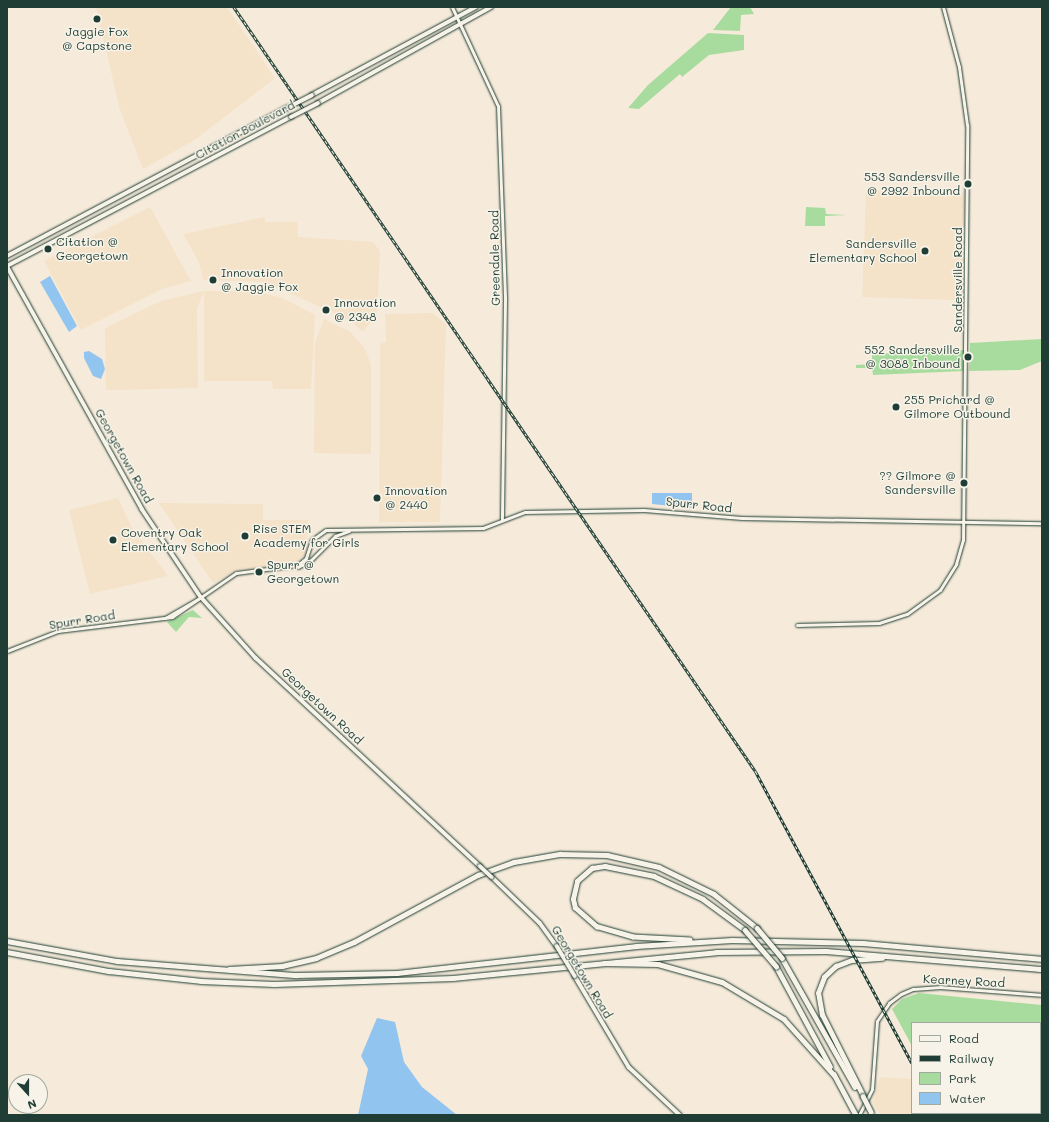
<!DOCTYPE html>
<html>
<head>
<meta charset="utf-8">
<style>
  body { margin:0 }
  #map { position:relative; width:1049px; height:1122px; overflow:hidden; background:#f6ebda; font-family:Mali,sans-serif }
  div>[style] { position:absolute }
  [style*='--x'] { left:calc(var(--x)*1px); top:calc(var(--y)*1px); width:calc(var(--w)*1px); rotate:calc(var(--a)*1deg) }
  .built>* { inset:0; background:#f4e2c9; transform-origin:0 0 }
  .green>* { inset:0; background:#a8dc9e }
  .water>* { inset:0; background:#91c4ee }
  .roads { filter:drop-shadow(0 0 1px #1f3d34) drop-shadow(0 0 1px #1f3d34) }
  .tertiary>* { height:3px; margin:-1.5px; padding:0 1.5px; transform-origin:1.5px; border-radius:1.5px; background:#f7f3e8 }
  .secondary>* { height:3.5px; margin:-1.75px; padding:0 1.75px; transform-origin:1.75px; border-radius:1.75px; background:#f7f3e8 }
  .primary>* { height:3.5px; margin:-1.75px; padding:0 1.75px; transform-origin:1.75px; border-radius:1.75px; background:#f7f3e8 }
  .motorway>* { height:4.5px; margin:-2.25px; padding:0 2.25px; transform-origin:2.25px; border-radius:2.25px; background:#f7f3e8 }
  .rail>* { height:2.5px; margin-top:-1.25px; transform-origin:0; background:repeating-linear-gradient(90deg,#f7f3e8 0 3px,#1f3d34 0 6px); box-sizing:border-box; border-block:1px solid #1f3d34 }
  .bridges { filter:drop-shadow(0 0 1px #1f3d34) drop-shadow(0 0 1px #1f3d34) }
  .secondary-bridge>* { height:3.5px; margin:-1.75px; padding:0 1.75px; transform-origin:1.75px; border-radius:1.75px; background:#f7f3e8 }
  .primary-bridge>* { height:3.5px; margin:-1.75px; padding:0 1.75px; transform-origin:1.75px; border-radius:1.75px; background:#f7f3e8 }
  .motorway-bridge>* { height:4.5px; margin:-2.25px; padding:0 2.25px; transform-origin:2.25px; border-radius:2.25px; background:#f7f3e8 }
  .dots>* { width:11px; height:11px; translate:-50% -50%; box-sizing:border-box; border:2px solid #f7f3e8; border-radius:50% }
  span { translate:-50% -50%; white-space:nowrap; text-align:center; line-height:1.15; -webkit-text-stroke:3px #f7f3e8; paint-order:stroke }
  .poi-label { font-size:12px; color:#1f3d34 }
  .right { translate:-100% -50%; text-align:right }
  .left { translate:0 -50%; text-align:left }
  .street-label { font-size:12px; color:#1f3d34 }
  .frame { position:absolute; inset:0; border:8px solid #1f3d34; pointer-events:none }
  .legend { position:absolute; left:911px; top:1022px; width:130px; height:92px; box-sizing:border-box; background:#f7f3e8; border:1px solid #a1aaa0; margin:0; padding:5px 7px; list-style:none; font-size:12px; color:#1f3d34 }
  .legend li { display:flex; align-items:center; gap:8px; height:20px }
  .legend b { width:20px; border:1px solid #a1aaa0 }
  .north { position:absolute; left:8px; top:1074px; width:40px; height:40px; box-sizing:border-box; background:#f7f3e8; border:1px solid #a1aaa0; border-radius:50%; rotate:159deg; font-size:11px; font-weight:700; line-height:16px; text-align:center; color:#1f3d34 }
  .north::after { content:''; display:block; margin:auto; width:14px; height:18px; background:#1f3d34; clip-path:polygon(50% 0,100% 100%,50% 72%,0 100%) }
</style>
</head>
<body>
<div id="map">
  <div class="built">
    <div style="clip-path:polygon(96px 7px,227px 7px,275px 78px,196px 139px,143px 169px,120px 110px)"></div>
    <div style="left:866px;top:190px;width:98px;height:107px;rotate:2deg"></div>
    <div style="clip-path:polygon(150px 207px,191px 281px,162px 289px,81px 330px,44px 261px)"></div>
    <div style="clip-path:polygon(265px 217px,265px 222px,297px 222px,298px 237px,373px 242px,380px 251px,377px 313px,363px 332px,351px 321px,265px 282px,203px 280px,199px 262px,183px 234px)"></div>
    <div style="clip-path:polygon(204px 291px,253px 291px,282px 298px,315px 315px,311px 389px,273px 389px,272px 381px,204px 381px,204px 292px,197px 308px,198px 388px,106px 390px,105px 328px,161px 301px)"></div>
    <div style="clip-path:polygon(433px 313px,446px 324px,440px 522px,379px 522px,380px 344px,386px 342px,385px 314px)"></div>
    <div style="clip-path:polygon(324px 319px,350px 332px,364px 347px,371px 364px,371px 454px,314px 453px,315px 343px)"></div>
    <div style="clip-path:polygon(118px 498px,132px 528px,168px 576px,90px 594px,69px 510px)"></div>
    <div style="clip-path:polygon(159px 503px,263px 504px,263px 520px,308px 520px,307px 551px,300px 561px,289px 567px,238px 570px,213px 583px)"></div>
    <div style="clip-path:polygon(880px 1077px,912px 1079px,912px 1113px,932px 1115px,880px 1115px,873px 1102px)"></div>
  </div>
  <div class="green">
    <div style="clip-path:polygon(731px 7px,750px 7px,754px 14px,741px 15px,740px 31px,713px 30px)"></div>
    <div style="clip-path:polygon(708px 33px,744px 35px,744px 50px,709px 55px,682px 77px,680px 74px,639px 109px,628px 108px,648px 85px)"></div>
    <div style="clip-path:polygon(806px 207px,825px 208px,826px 214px,847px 215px,825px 216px,825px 226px,805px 226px)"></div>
    <div style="clip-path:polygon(1042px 339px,1042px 361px,1020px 370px,969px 371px,970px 343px)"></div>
    <div style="clip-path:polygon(964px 350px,964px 371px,873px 375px,872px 368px,856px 368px,856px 365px,872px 364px,872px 354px)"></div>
    <div style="clip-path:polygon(193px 610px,202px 618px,189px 617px,176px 632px,167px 622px)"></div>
    <div style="clip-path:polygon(919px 993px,1042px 1005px,1042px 1115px,949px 1115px,1040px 1113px,1040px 1023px,912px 1023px,912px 1046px,892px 1009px,902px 999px)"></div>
  </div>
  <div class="water">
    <div style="clip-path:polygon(50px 276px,77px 326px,69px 332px,40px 282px)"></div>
    <div style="clip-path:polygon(89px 351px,102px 359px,105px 369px,101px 379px,93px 376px,84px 358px,84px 352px)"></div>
    <div style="clip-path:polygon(652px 493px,692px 493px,692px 508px,652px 504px)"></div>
    <div style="clip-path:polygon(377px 1018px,395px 1022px,404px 1062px,422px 1087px,457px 1115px,358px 1115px,368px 1069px,361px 1056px)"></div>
  </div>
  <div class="roads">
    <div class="tertiary">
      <div style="--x:452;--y:7;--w:109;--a:65.1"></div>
      <div style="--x:498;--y:106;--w:194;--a:87.9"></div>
      <div style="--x:505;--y:300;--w:220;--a:90.8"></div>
      <div style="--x:298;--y:567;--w:15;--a:-28"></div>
      <div style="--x:311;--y:560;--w:34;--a:-45"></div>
      <div style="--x:335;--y:536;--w:15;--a:-20"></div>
      <div style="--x:165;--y:618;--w:38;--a:-30"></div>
      <div style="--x:797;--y:625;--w:82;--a:-1.4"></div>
      <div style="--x:879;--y:623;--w:29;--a:-18"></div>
      <div style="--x:907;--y:614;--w:41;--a:-36"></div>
      <div style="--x:940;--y:590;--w:31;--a:-58"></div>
      <div style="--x:956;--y:564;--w:25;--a:-74"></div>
      <div style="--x:963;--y:540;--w:415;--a:-89.4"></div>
      <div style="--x:967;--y:125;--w:59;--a:-97.9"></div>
      <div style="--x:959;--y:67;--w:62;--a:-104.9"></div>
      <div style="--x:7;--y:651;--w:55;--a:-21.4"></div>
      <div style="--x:58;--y:631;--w:115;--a:-7"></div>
      <div style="--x:172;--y:617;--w:78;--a:-34.5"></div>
      <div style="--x:236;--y:573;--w:63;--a:-7.4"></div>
      <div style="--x:298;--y:565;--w:11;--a:-41"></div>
      <div style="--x:306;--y:558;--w:19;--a:-72"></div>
      <div style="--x:312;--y:540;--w:17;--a:-36"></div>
      <div style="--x:326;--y:530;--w:157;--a:-0.7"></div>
      <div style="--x:483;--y:528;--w:45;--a:-20.9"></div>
      <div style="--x:525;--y:512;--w:119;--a:-1"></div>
      <div style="--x:644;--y:510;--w:98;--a:4.7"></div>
      <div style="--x:742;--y:518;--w:300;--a:1"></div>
      <div style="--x:859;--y:1115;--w:29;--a:-63"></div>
      <div style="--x:872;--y:1089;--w:68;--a:-85.8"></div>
      <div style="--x:877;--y:1021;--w:22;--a:-56"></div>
      <div style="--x:889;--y:1003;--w:15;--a:-37"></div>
      <div style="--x:901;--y:994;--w:13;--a:-23"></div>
      <div style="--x:913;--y:989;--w:28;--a:-4"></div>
      <div style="--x:941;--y:987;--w:101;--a:4.5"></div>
    </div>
    <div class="secondary">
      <div style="--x:312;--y:95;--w:186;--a:-28.2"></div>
      <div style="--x:318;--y:103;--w:198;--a:-29"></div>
      <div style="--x:7;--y:256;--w:314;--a:-27.9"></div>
      <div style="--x:7;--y:266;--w:321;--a:-27.7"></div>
    </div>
    <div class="primary">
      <div style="--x:7;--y:266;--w:278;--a:60.9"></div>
      <div style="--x:142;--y:509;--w:106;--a:56.2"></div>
      <div style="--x:201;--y:597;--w:82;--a:48"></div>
      <div style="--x:256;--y:658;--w:306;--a:42.9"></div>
      <div style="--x:492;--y:877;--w:66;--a:43.8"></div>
      <div style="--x:540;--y:923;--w:29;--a:54"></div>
      <div style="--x:575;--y:976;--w:106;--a:59.3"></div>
      <div style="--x:629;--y:1067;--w:70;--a:43.3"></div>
    </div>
    <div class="motorway">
      <div style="--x:690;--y:940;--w:57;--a:-177"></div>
      <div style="--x:633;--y:937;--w:37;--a:-164"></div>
      <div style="--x:597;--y:927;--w:29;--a:-139"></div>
      <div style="--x:575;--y:908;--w:9;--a:-103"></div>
      <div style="--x:573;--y:899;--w:18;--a:-77"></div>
      <div style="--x:577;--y:881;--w:20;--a:-41"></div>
      <div style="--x:592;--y:868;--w:13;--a:-9"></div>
      <div style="--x:605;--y:866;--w:50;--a:11.5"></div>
      <div style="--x:654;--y:876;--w:54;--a:25.1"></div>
      <div style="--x:703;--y:899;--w:52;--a:36.4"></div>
      <div style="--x:7;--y:941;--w:112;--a:10.3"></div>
      <div style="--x:117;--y:961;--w:180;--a:4.5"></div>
      <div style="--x:296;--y:975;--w:101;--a:-1.1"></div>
      <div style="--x:397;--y:973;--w:241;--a:-6.4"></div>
      <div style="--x:636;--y:946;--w:96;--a:-3.6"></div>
      <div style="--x:732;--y:940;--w:131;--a:1.3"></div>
      <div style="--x:863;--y:943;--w:180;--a:5.1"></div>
      <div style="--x:7;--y:952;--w:104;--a:10.6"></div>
      <div style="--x:109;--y:971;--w:93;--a:6.2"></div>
      <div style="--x:201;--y:981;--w:73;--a:2.4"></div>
      <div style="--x:274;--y:984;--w:179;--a:-1.9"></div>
      <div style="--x:453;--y:978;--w:264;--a:-5.6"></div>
      <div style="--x:716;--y:952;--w:110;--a:-0.5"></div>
      <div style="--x:826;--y:951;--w:217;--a:4.8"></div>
      <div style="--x:782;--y:958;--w:148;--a:60.5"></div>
      <div style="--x:604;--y:963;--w:54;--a:1.1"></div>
      <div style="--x:658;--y:964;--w:66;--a:15.7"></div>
      <div style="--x:722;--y:982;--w:72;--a:30.8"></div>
      <div style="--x:784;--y:1019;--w:75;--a:48.2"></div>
      <div style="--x:776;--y:966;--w:114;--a:61.6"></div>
      <div style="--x:229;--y:969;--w:53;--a:-3.2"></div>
      <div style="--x:282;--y:966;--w:35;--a:-13"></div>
      <div style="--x:316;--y:958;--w:41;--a:-22.8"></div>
      <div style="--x:354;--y:942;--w:141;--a:-28.4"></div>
      <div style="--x:478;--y:875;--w:38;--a:-20"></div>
      <div style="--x:514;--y:862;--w:47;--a:-9.9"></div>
      <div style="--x:560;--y:854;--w:47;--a:1.2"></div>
      <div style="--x:607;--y:855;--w:53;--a:13"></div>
      <div style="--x:659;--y:867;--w:61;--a:26.1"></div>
      <div style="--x:714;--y:894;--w:55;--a:38.3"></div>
      <div style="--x:834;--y:1074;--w:47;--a:61.8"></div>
      <div style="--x:863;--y:1096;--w:91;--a:-116.8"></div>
      <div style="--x:822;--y:1015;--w:22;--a:-100"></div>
      <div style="--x:818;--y:993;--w:17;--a:-69"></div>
      <div style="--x:824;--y:977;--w:16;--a:-43"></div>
      <div style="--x:836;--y:966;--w:17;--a:-21"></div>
      <div style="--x:852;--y:960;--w:30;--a:-4"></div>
    </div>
  </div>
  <div class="rail">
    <div style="--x:234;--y:7;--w:926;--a:55.69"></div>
    <div style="--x:756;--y:772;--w:330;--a:61.8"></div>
    <div style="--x:939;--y:1113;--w:2;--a:63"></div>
  </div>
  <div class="bridges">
    <div class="secondary-bridge">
      <div style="--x:285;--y:109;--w:30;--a:-27"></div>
      <div style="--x:291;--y:117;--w:30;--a:-27"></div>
    </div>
    <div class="primary-bridge">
      <div style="--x:480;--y:866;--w:16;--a:43"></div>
      <div style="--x:557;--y:946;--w:35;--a:59"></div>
    </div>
    <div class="motorway-bridge">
      <div style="--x:757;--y:928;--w:39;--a:50"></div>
      <div style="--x:745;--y:930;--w:48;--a:49.3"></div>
      <div style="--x:863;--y:1096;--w:18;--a:63"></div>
    </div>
  </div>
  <div class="dots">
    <div style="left:97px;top:19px;background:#1f3d34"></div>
    <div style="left:968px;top:184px;background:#1f3d34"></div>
    <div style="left:48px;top:249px;background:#1f3d34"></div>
    <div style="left:925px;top:251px;background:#1f3d34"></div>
    <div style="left:213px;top:280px;background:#1f3d34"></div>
    <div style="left:326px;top:310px;background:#1f3d34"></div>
    <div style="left:968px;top:357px;background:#1f3d34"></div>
    <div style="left:896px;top:407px;background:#1f3d34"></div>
    <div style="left:964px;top:483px;background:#1f3d34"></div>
    <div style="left:377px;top:498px;background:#1f3d34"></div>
    <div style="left:245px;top:536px;background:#1f3d34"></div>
    <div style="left:113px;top:540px;background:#1f3d34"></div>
    <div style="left:259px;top:572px;background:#1f3d34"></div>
  </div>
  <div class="poi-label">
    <span style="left:97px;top:39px">Jaggie Fox<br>@ Capstone</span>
    <span class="right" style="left:960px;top:184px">553 Sandersville<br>@ 2992 Inbound</span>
    <span class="left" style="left:56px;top:249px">Citation @<br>Georgetown</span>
    <span class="right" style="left:917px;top:251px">Sandersville<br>Elementary School</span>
    <span class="left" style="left:221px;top:280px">Innovation<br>@ Jaggie Fox</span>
    <span class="left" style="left:334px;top:310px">Innovation<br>@ 2348</span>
    <span class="right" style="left:960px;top:357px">552 Sandersville<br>@ 3088 Inbound</span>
    <span class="left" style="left:904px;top:407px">255 Prichard @<br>Gilmore Outbound</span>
    <span class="right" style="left:956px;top:483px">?? Gilmore @<br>Sandersville</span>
    <span class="left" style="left:385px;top:498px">Innovation<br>@ 2440</span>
    <span class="left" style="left:253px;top:536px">Rise STEM<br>Academy for Girls</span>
    <span class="left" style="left:121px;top:540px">Coventry Oak<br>Elementary School</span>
    <span class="left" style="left:267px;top:572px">Spurr @<br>Georgetown</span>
  </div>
  <div class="street-label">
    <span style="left:245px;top:130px;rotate:-28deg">Citation Boulevard</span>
    <span style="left:495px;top:258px;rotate:-91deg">Greendale Road</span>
    <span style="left:958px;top:280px;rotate:-90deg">Sandersville Road</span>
    <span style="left:124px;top:456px;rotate:61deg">Georgetown Road</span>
    <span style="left:699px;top:505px;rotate:6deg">Spurr Road</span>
    <span style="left:82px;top:620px;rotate:-9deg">Spurr Road</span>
    <span style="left:322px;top:706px;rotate:43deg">Georgetown Road</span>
    <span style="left:582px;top:972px;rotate:59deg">Georgetown Road</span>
    <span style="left:964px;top:981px;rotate:3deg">Kearney Road</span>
  </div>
  <div class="frame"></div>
  <ul class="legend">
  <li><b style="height:5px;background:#f7f3e8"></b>Road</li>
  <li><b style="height:5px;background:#1f3d34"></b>Railway</li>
  <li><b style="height:11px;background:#a8dc9e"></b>Park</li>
  <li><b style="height:11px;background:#91c4ee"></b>Water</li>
  </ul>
  <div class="north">N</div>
</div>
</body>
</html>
